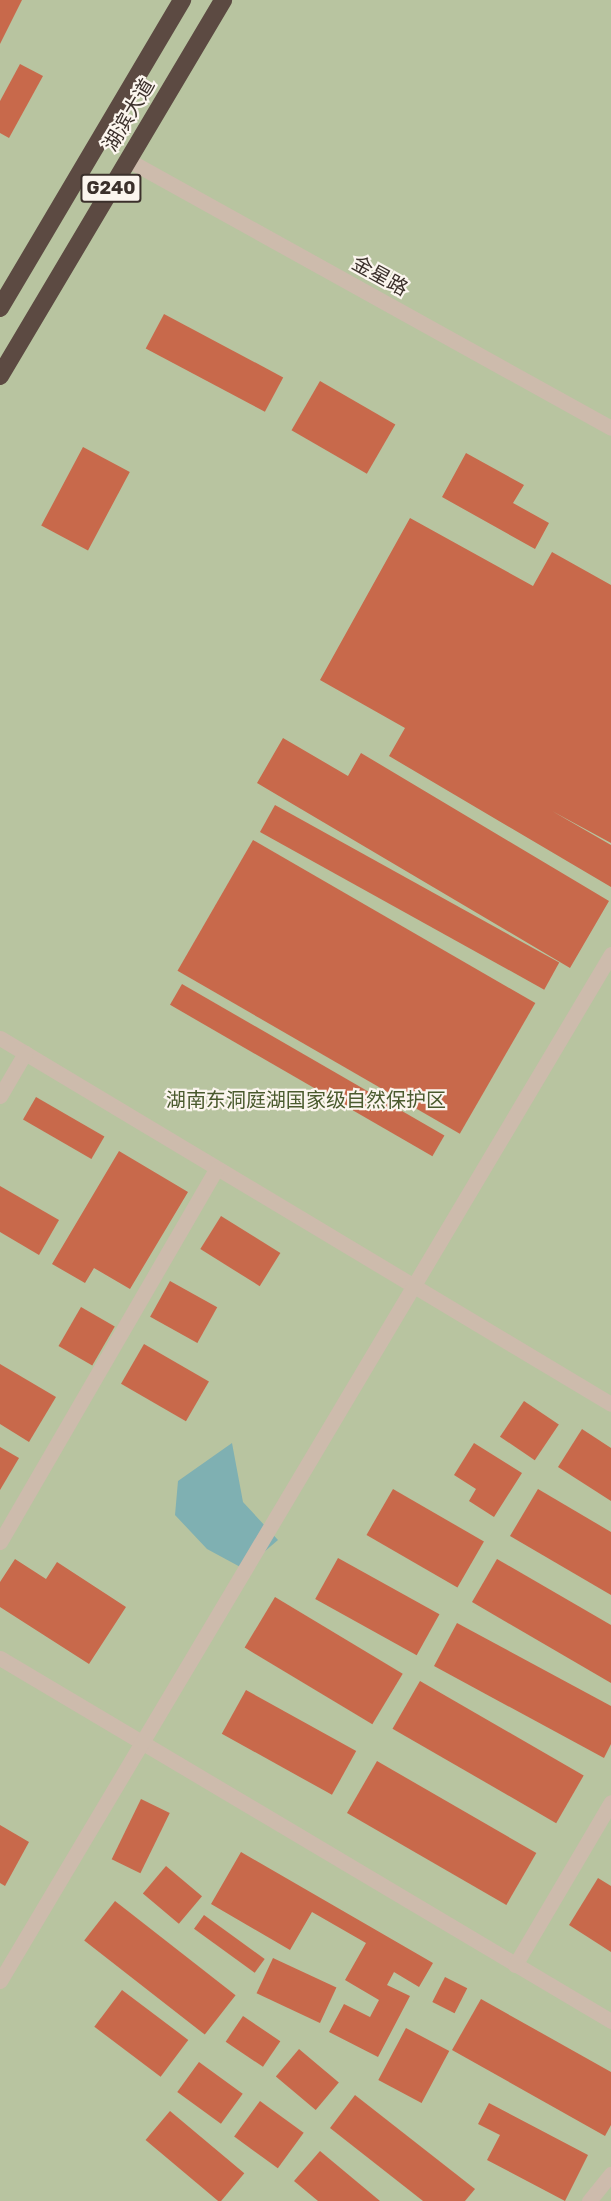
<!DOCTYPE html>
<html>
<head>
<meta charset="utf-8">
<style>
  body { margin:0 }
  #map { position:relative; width:611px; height:2201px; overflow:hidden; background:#f4ebe1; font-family:Rubik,"Noto Sans SC",sans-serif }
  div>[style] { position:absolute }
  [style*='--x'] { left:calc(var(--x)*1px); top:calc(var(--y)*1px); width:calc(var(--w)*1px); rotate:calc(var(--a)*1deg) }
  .green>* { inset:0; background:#b8c4a0; transform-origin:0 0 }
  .water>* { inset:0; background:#7fb0b2 }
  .building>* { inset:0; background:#c8694b; transform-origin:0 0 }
  .minor>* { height:15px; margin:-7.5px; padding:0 7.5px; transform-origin:7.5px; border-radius:7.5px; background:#cdbbac }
  .highway>* { height:18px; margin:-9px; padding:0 9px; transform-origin:9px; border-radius:9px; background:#5c4a42 }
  span { translate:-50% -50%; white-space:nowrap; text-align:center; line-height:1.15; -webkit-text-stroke:4.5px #fbf5ee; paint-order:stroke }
  .shield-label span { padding:2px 4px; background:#fbf5ee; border:2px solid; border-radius:4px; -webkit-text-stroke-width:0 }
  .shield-label { font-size:18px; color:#3b302b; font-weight:700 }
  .street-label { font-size:20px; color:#3b302b }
  .park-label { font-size:20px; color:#4a5a2e }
</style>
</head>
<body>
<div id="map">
  <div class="green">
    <div style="left:0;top:0;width:611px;height:2201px"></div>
  </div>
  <div class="water">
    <div style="clip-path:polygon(232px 1443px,243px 1502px,278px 1540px,244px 1569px,207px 1549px,175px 1515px,178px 1481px)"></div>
  </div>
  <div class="building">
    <div style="clip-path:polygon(0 0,22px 0,0 44px)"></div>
    <div style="clip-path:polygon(20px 64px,43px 76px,9px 138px,0 133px,0 101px)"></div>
    <div style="left:164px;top:314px;width:135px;height:39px;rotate:28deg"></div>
    <div style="left:320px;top:381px;width:87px;height:57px;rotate:30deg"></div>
    <div style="left:83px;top:447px;width:53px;height:89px;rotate:28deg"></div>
    <div style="clip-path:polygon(466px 453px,524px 485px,513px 503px,549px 523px,535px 549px,442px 497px)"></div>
    <div style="clip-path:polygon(410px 518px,533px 586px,552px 552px,611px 585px,611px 843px,552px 811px,611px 845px,611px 887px,389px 756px,405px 728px,320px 680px)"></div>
    <div style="clip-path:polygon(283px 738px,348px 776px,361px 753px,609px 901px,570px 968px,257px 783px)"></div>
    <div style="left:275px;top:805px;width:325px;height:31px;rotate:29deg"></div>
    <div style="left:253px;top:840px;width:326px;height:151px;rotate:30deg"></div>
    <div style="left:182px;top:984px;width:303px;height:24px;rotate:30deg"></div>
    <div style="left:36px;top:1097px;width:79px;height:26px;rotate:30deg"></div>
    <div style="clip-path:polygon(119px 1151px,188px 1192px,130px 1289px,94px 1268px,85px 1283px,52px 1264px)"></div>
    <div style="clip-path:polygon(0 1186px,59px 1220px,39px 1255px,0 1232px)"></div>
    <div style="left:221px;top:1216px;width:70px;height:39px;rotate:32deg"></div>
    <div style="left:170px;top:1281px;width:54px;height:41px;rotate:29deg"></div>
    <div style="left:81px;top:1307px;width:39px;height:45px;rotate:30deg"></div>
    <div style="left:144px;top:1344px;width:75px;height:46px;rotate:30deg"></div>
    <div style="clip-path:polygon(0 1364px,56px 1397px,29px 1442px,0 1424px)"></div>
    <div style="left:524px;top:1401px;width:42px;height:43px;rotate:34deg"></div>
    <div style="clip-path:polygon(582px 1429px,611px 1448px,611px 1501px,558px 1467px)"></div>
    <div style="clip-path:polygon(474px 1443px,522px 1473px,494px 1517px,469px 1501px,476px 1489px,454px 1475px)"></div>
    <div style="clip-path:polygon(0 1447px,19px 1458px,0 1490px)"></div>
    <div style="left:393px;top:1489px;width:105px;height:53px;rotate:30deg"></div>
    <div style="clip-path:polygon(538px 1489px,611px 1532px,611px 1595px,510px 1536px)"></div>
    <div style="left:338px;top:1558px;width:116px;height:47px;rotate:29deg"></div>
    <div style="clip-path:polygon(15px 1559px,46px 1579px,57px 1562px,126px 1607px,89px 1664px,0 1607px,0 1582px)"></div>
    <div style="clip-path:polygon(497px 1559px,611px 1625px,611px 1683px,472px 1602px)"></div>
    <div style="left:275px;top:1597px;width:149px;height:59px;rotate:31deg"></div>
    <div style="clip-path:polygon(457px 1623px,611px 1706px,611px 1744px,604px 1758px,434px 1666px)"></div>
    <div style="left:420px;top:1681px;width:189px;height:55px;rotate:30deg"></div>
    <div style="left:246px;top:1690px;width:126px;height:50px;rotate:29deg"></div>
    <div style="left:377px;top:1761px;width:184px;height:60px;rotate:30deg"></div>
    <div style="left:141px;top:1799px;width:32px;height:67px;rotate:26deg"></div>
    <div style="clip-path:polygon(0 1825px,29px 1842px,5px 1886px,0 1883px)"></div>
    <div style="clip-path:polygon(241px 1852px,433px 1963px,419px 1987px,394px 1972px,387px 1985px,410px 1996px,378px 2057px,329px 2032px,344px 2004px,370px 2017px,379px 2000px,345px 1980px,366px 1943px,312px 1912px,290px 1950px,211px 1904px)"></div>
    <div style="left:166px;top:1866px;width:47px;height:36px;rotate:40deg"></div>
    <div style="clip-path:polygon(598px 1878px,611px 1886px,611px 1952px,569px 1925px)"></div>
    <div style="left:115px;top:1901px;width:153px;height:50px;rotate:38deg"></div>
    <div style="left:204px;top:1915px;width:75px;height:17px;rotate:36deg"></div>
    <div style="left:273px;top:1958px;width:70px;height:39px;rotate:25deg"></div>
    <div style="left:445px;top:1977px;width:25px;height:28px;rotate:27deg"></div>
    <div style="left:122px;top:1990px;width:83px;height:46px;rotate:37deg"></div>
    <div style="clip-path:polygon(481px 1999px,611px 2072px,611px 2125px,605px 2136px,452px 2050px)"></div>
    <div style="left:243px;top:2016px;width:45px;height:31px;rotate:34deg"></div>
    <div style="left:406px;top:2028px;width:49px;height:59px;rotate:28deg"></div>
    <div style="left:299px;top:2049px;width:52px;height:36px;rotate:40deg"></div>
    <div style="left:199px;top:2062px;width:54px;height:37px;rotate:36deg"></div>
    <div style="clip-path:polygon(355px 2095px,475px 2189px,465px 2201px,423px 2201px,330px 2128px)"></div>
    <div style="left:260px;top:2101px;width:54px;height:44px;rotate:36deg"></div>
    <div style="clip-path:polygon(489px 2103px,588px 2155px,565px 2201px,487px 2160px,500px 2135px,478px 2124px)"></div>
    <div style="left:170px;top:2111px;width:97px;height:38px;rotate:40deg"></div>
    <div style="clip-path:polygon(320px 2151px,380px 2201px,318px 2201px,294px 2181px)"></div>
  </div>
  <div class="minor">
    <div style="--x:128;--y:160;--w:552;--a:29.02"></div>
    <div style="--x:0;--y:1038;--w:712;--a:30.92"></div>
    <div style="--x:0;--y:1096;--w:50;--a:-59.8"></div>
    <div style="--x:0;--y:1542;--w:432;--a:-59.9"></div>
    <div style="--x:0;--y:1658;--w:711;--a:30.71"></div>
    <div style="--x:515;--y:1965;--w:189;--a:-59.5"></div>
    <div style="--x:0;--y:1981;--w:1195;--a:-59.25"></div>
    <div style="--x:589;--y:2201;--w:35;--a:-51"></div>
  </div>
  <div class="highway">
    <div style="--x:0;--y:308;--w:358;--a:-59.4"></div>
    <div style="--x:0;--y:376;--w:437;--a:-59.3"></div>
  </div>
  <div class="shield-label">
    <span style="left:111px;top:188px">G240</span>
  </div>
  <div class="street-label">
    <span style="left:129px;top:115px;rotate:-59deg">湖滨大道</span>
    <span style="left:380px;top:276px;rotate:29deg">金星路</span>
  </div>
  <div class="park-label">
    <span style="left:306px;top:1100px">湖南东洞庭湖国家级自然保护区</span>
  </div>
</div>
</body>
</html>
